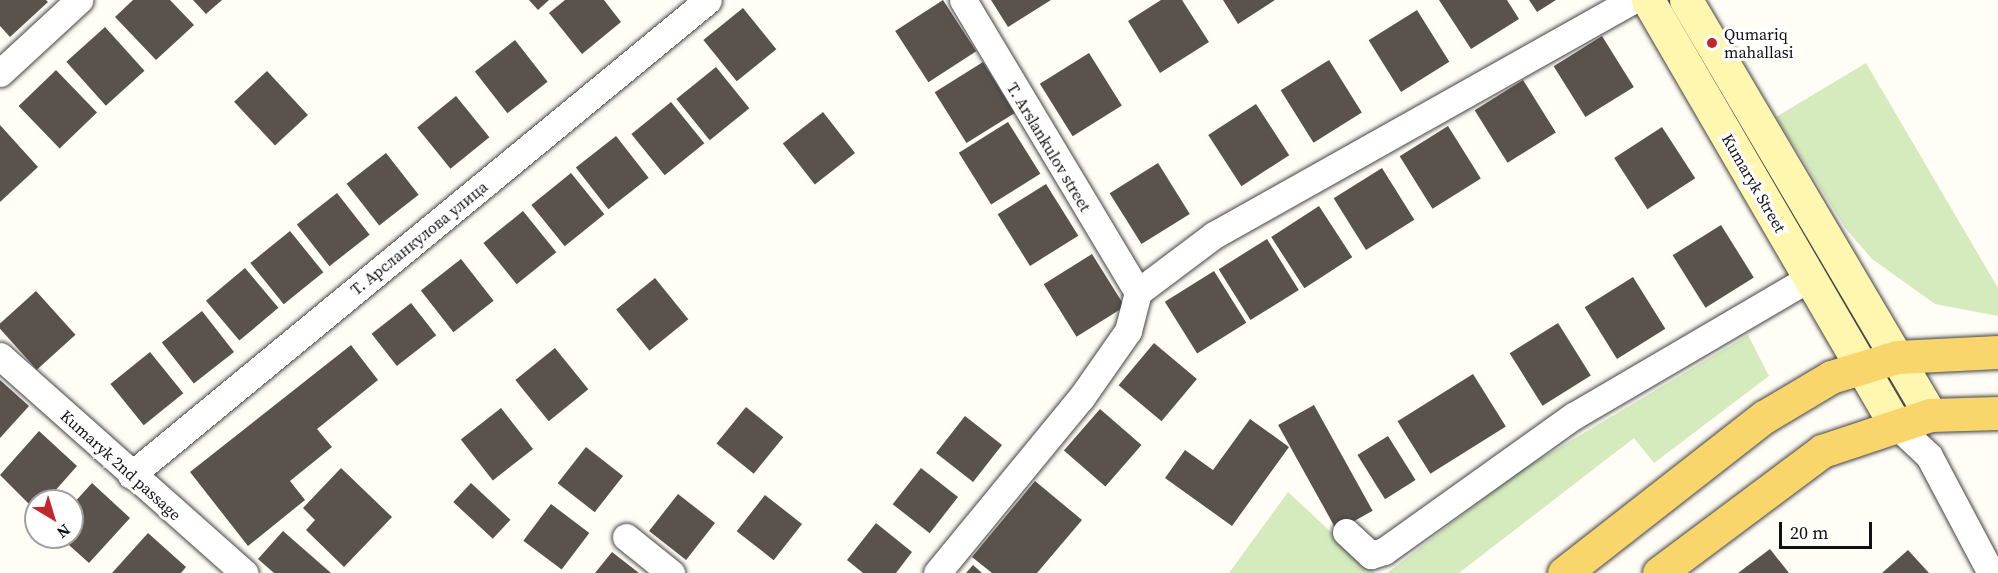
<!DOCTYPE html>
<html>
<head>
<meta charset="utf-8">
<style>
  body { margin:0 }
  #map { position:relative; width:1998px; height:573px; overflow:hidden; background:#fffdf5; font-family:"Source Serif 4",serif }
  div>[style] { position:absolute }
  [style*='--x'] { left:calc(var(--x)*1px); top:calc(var(--y)*1px); width:calc(var(--w)*1px); rotate:calc(var(--a)*1deg) }
  .green>* { inset:0; background:#d5ebbd }
  .building>* { inset:0; background:#5a524d; transform-origin:0 0 }
  .roads { filter:drop-shadow(0 0 2px #444) drop-shadow(0 0 2px #444) }
  .minor>* { height:27px; margin:-13.5px; padding:0 13.5px; transform-origin:13.5px; border-radius:13.5px; background:#fff }
  .secondary>* { height:33px; margin:-16.5px; padding:0 16.5px; transform-origin:16.5px; border-radius:16.5px; background:#fff6b0 }
  .primary>* { height:33px; margin:-16.5px; padding:0 16.5px; transform-origin:16.5px; border-radius:16.5px; background:#f9d66b }
  .dots>* { width:16px; height:16px; translate:-50% -50%; box-sizing:border-box; border:3px solid #fff; border-radius:50% }
  span { translate:-50% -50%; white-space:nowrap; text-align:center; line-height:1.15; -webkit-text-stroke:6px #fff; paint-order:stroke }
  .poi-label { font-size:16px; color:#111 }
  .left { translate:0 -50%; text-align:left }
  .street-label { font-size:16px; color:#111 }
  .north { position:absolute; left:24px; top:489px; width:60px; height:60px; box-sizing:border-box; background:#fff; border:2px solid #a0a0a0; border-radius:50%; rotate:142deg; font-size:16px; font-weight:700; line-height:24px; text-align:center; color:#111 }
  .north::after { content:''; display:block; margin:auto; width:21px; height:27px; background:#c4262e; clip-path:polygon(50% 0,100% 100%,50% 72%,0 100%) }
  .scale { position:absolute; left:1779px; top:522px; width:93px; height:27px; box-sizing:border-box; border:3px solid #111; border-top:0; padding-left:8px; font-size:18px; line-height:21px; white-space:nowrap; color:#111; -webkit-text-stroke:4px #fff; paint-order:stroke }
</style>
</head>
<body>
<div id="map">
  <div class="green">
    <div style="clip-path:polygon(1866px 63px,1998px 288px,1998px 316px,1935px 304px,1872px 259px,1846px 229px,1776px 117px)"></div>
    <div style="clip-path:polygon(1748px 335px,1769px 376px,1654px 463px,1634px 438px,1459px 573px,1387px 573px,1517px 473px)"></div>
    <div style="clip-path:polygon(1288px 492px,1375px 573px,1229px 573px)"></div>
  </div>
  <div class="building">
    <div style="clip-path:polygon(0 0,46px 0,48px 2px,10px 37px,0 26px)"></div>
    <div style="clip-path:polygon(133px 0,170px 0,194px 25px,156px 60px,115px 17px)"></div>
    <div style="clip-path:polygon(193px 0,222px 0,206px 14px)"></div>
    <div style="clip-path:polygon(529px 0,549px 0,538px 10px)"></div>
    <div style="clip-path:polygon(565px 0,604px 0,621px 22px,582px 54px,549px 13px)"></div>
    <div style="left:943px;top:0;width:61px;height:57px;rotate:57deg"></div>
    <div style="clip-path:polygon(991px 0,1051px 0,1008px 27px)"></div>
    <div style="clip-path:polygon(1161px 0,1182px 0,1209px 42px,1160px 73px,1128px 21px)"></div>
    <div style="clip-path:polygon(1223px 0,1275px 0,1238px 24px)"></div>
    <div style="clip-path:polygon(1439px 0,1507px 0,1519px 19px,1471px 49px)"></div>
    <div style="clip-path:polygon(1529px 0,1556px 0,1537px 12px)"></div>
    <div style="left:743px;top:8px;width:53px;height:51px;rotate:51deg"></div>
    <div style="left:1417px;top:10px;width:61px;height:57px;rotate:58deg"></div>
    <div style="left:105px;top:27px;width:59px;height:52px;rotate:48deg"></div>
    <div style="left:1602px;top:36px;width:60px;height:57px;rotate:58deg"></div>
    <div style="left:515px;top:40px;width:53px;height:51px;rotate:52deg"></div>
    <div style="left:1089px;top:53px;width:62px;height:58px;rotate:58deg"></div>
    <div style="left:1329px;top:60px;width:62px;height:57px;rotate:58deg"></div>
    <div style="left:983px;top:62px;width:60px;height:57px;rotate:58deg"></div>
    <div style="left:716px;top:67px;width:53px;height:51px;rotate:51deg"></div>
    <div style="left:56px;top:70px;width:59px;height:52px;rotate:46deg"></div>
    <div style="left:267px;top:71px;width:60px;height:45px;rotate:47deg"></div>
    <div style="left:1523px;top:80px;width:62px;height:57px;rotate:58deg"></div>
    <div style="left:456px;top:96px;width:53px;height:50px;rotate:51deg"></div>
    <div style="left:671px;top:102px;width:53px;height:51px;rotate:51deg"></div>
    <div style="left:1256px;top:104px;width:61px;height:57px;rotate:57deg"></div>
    <div style="left:823px;top:112px;width:52px;height:51px;rotate:52deg"></div>
    <div style="left:1008px;top:122px;width:61px;height:58px;rotate:58deg"></div>
    <div style="clip-path:polygon(0 125px,38px 167px,0 202px)"></div>
    <div style="left:1448px;top:126px;width:62px;height:57px;rotate:58deg"></div>
    <div style="left:1662px;top:127px;width:61px;height:57px;rotate:57deg"></div>
    <div style="left:616px;top:136px;width:53px;height:51px;rotate:52deg"></div>
    <div style="left:386px;top:153px;width:53px;height:50px;rotate:52deg"></div>
    <div style="left:1158px;top:163px;width:60px;height:57px;rotate:58deg"></div>
    <div style="left:1382px;top:168px;width:61px;height:57px;rotate:58deg"></div>
    <div style="left:571px;top:173px;width:53px;height:51px;rotate:51deg"></div>
    <div style="left:1046px;top:184px;width:61px;height:57px;rotate:58deg"></div>
    <div style="left:337px;top:193px;width:53px;height:51px;rotate:52deg"></div>
    <div style="left:1319px;top:206px;width:61px;height:57px;rotate:57deg"></div>
    <div style="left:523px;top:211px;width:53px;height:51px;rotate:51deg"></div>
    <div style="left:1721px;top:225px;width:62px;height:57px;rotate:58deg"></div>
    <div style="left:290px;top:231px;width:53px;height:51px;rotate:51deg"></div>
    <div style="left:1267px;top:239px;width:60px;height:57px;rotate:58deg"></div>
    <div style="left:1092px;top:254px;width:62px;height:57px;rotate:58deg"></div>
    <div style="left:461px;top:259px;width:53px;height:51px;rotate:52deg"></div>
    <div style="left:245px;top:268px;width:52px;height:51px;rotate:50deg"></div>
    <div style="left:1214px;top:271px;width:61px;height:58px;rotate:58deg"></div>
    <div style="left:1633px;top:277px;width:61px;height:57px;rotate:58deg"></div>
    <div style="left:655px;top:278px;width:53px;height:50px;rotate:51deg"></div>
    <div style="left:36px;top:291px;width:59px;height:52px;rotate:48deg"></div>
    <div style="left:411px;top:303px;width:41px;height:50px;rotate:52deg"></div>
    <div style="left:202px;top:311px;width:52px;height:51px;rotate:52deg"></div>
    <div style="left:1558px;top:323px;width:62px;height:57px;rotate:58deg"></div>
    <div style="left:1154px;top:343px;width:56px;height:55px;rotate:40deg"></div>
    <div style="clip-path:polygon(351px 345px,378px 380px,317px 429px,332px 447px,290px 481px,305px 500px,248px 546px,190px 472px)"></div>
    <div style="left:555px;top:348px;width:53px;height:51px;rotate:51deg"></div>
    <div style="left:150px;top:352px;width:53px;height:51px;rotate:51deg"></div>
    <div style="left:1473px;top:374px;width:62px;height:89px;rotate:58deg"></div>
    <div style="clip-path:polygon(0 380px,29px 406px,0 438px)"></div>
    <div style="left:1314px;top:405px;width:121px;height:41px;rotate:61deg"></div>
    <div style="left:746px;top:407px;width:48px;height:47px;rotate:39deg"></div>
    <div style="left:501px;top:408px;width:52px;height:51px;rotate:52deg"></div>
    <div style="left:1100px;top:409px;width:55px;height:55px;rotate:41deg"></div>
    <div style="left:965px;top:416px;width:47px;height:47px;rotate:38deg"></div>
    <div style="clip-path:polygon(1250px 419px,1289px 447px,1232px 526px,1165px 478px,1185px 450px,1213px 470px)"></div>
    <div style="clip-path:polygon(39px 431px,77px 466px,46px 501px,36px 501px,36px 511px,0 475px)"></div>
    <div style="left:1388px;top:436px;width:52px;height:36px;rotate:58deg"></div>
    <div style="left:586px;top:447px;width:47px;height:46px;rotate:38deg"></div>
    <div style="clip-path:polygon(341px 468px,392px 517px,344px 567px,306px 530px,315px 520px,303px 508px)"></div>
    <div style="left:921px;top:468px;width:47px;height:46px;rotate:38deg"></div>
    <div style="clip-path:polygon(1035px 481px,1082px 520px,1037px 573px,992px 573px,972px 557px)"></div>
    <div style="clip-path:polygon(92px 483px,130px 518px,89px 563px,60px 537px,72px 537px,72px 505px)"></div>
    <div style="left:471px;top:483px;width:54px;height:26px;rotate:43deg"></div>
    <div style="left:678px;top:494px;width:47px;height:47px;rotate:38deg"></div>
    <div style="left:765px;top:495px;width:47px;height:46px;rotate:38deg"></div>
    <div style="left:551px;top:504px;width:48px;height:46px;rotate:37deg"></div>
    <div style="clip-path:polygon(876px 523px,912px 552px,896px 573px,863px 573px,847px 560px)"></div>
    <div style="clip-path:polygon(283px 531px,331px 573px,274px 573px,258px 559px)"></div>
    <div style="clip-path:polygon(148px 533px,186px 567px,181px 573px,112px 573px)"></div>
    <div style="clip-path:polygon(1770px 549px,1789px 573px,1738px 573px)"></div>
    <div style="clip-path:polygon(1908px 550px,1929px 573px,1882px 573px)"></div>
    <div style="clip-path:polygon(612px 552px,639px 573px,595px 573px)"></div>
    <div style="clip-path:polygon(973px 565px,982px 573px,966px 573px)"></div>
  </div>
  <div class="roads">
    <div class="minor">
      <div style="--x:963;--y:0;--w:340;--a:59.1"></div>
      <div style="--x:0;--y:73;--w:108;--a:-42.7"></div>
      <div style="--x:0;--y:356;--w:327;--a:41.6"></div>
      <div style="--x:1894;--y:423;--w:48;--a:43.3"></div>
      <div style="--x:1929;--y:456;--w:132;--a:62.1"></div>
      <div style="--x:131;--y:475;--w:747;--a:-39.46"></div>
      <div style="--x:1346;--y:532;--w:34;--a:43"></div>
      <div style="--x:1371;--y:555;--w:14;--a:-17"></div>
      <div style="--x:1384;--y:551;--w:234;--a:-35.5"></div>
      <div style="--x:1575;--y:415;--w:271;--a:-30.3"></div>
      <div style="--x:626;--y:537;--w:58;--a:38.7"></div>
      <div style="--x:937;--y:573;--w:227;--a:-50.6"></div>
      <div style="--x:1081;--y:398;--w:82;--a:-55"></div>
      <div style="--x:1128;--y:331;--w:40;--a:-75.6"></div>
      <div style="--x:1138;--y:292;--w:95;--a:-36.9"></div>
      <div style="--x:1214;--y:235;--w:480;--a:-29.3"></div>
    </div>
    <div class="secondary">
      <div style="--x:1648;--y:0;--w:489;--a:59.8"></div>
      <div style="--x:1686;--y:0;--w:481;--a:59.5"></div>
    </div>
    <div class="primary">
      <div style="--x:1564;--y:573;--w:254;--a:-38"></div>
      <div style="--x:1764;--y:417;--w:78;--a:-30.8"></div>
      <div style="--x:1831;--y:377;--w:69;--a:-16.9"></div>
      <div style="--x:1897;--y:357;--w:101;--a:-2.8"></div>
      <div style="--x:1659;--y:573;--w:204;--a:-36.8"></div>
      <div style="--x:1822;--y:451;--w:114;--a:-18.4"></div>
      <div style="--x:1930;--y:415;--w:68;--a:-1.7"></div>
    </div>
  </div>
  <div class="dots">
    <div style="left:1712px;top:43px;background:#c4262e"></div>
  </div>
  <div class="poi-label">
    <span class="left" style="left:1724px;top:43px">Qumariq<br>mahallasi</span>
  </div>
  <div class="street-label">
    <span style="left:1049px;top:147px;rotate:59deg">T. Arslankulov street</span>
    <span style="left:1754px;top:183px;rotate:60deg">Kumaryk Street</span>
    <span style="left:419px;top:238px;rotate:-39deg">Т. Арсланкулова улица</span>
    <span style="left:121px;top:465px;rotate:42deg">Kumaryk 2nd passage</span>
  </div>
  <div class="north">N</div>
  <div class="scale">20 m</div>
</div>
</body>
</html>
